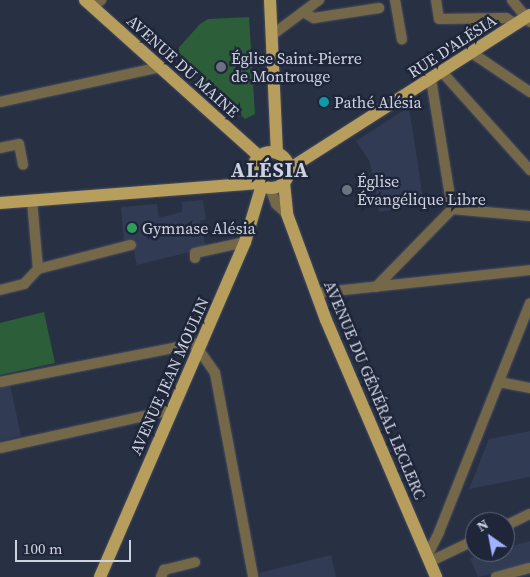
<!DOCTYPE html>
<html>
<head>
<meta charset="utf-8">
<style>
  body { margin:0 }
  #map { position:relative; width:530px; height:577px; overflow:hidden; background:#283044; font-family:"Source Serif 4",serif }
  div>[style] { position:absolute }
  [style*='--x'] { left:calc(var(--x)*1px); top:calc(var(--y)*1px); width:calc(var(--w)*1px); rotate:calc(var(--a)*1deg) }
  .built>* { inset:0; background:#313b54 }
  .green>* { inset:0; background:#2c5e39 }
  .roads { filter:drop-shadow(0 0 1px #464d60) drop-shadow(0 0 1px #464d60) }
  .minor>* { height:10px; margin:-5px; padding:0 5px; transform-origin:5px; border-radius:5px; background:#746849 }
  .major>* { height:12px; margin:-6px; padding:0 6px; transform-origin:6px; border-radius:6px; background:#b89e5c }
  .major>.ring { margin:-6px; padding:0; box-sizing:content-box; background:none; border:12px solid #b89e5c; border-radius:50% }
  .dots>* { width:14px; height:14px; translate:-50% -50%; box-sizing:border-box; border:2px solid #1f2639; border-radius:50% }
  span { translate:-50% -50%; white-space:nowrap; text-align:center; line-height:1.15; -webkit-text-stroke:5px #1f2639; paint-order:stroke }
  .street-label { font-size:16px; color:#cdd2df }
  .poi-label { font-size:16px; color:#cdd2df }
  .left { translate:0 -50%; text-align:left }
  .district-label { font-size:21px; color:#cdd2df; font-weight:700; letter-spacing:1px }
  .north { position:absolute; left:465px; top:512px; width:50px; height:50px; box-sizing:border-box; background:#1f2639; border:1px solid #656b7b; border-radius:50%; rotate:327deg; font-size:14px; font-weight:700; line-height:20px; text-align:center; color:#cdd2df }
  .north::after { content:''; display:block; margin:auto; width:18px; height:22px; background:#a1b3fd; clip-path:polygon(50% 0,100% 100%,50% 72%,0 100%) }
  .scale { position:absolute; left:15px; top:540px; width:116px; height:22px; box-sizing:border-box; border:2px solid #cdd2df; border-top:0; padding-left:6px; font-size:15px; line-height:18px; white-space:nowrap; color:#cdd2df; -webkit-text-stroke:4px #1f2639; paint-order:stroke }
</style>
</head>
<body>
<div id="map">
  <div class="built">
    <div style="clip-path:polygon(409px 107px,424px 205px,379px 212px,370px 162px,356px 141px)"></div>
    <div style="clip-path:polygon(203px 200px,206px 219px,200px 221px,206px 248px,137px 265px,132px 241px,124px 243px,121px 207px,157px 204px,159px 218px,182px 212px,182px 202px)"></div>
    <div style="clip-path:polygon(10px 384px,21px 436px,0 441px,0 386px)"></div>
    <div style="clip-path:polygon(530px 431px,530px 477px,469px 489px,489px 439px)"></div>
    <div style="clip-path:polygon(530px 541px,530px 564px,478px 577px,470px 558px,505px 552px,505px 548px)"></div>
    <div style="clip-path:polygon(331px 555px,336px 577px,260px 577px,259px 573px)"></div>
  </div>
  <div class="green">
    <div style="clip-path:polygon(249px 17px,255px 114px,245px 119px,173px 54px,200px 24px,208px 19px)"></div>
    <div style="clip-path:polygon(44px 312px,55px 363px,0 375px,0 323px)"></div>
  </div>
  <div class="roads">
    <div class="minor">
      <div style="--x:395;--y:0;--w:40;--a:80"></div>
      <div style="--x:436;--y:0;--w:19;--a:81"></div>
      <div style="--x:439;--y:19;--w:67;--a:-0.9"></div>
      <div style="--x:506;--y:18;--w:12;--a:31"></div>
      <div style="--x:512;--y:0;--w:28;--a:51"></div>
      <div style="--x:93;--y:7;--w:11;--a:-41"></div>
      <div style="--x:303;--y:12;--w:13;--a:29"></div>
      <div style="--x:314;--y:18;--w:66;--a:-8.7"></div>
      <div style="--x:272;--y:35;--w:59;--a:-36.7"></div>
      <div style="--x:472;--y:53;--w:70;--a:33.9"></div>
      <div style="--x:442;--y:72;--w:132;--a:48.1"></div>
      <div style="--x:431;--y:79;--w:132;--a:80.8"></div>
      <div style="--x:0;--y:102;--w:164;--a:-12.3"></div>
      <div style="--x:0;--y:148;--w:19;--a:-12"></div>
      <div style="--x:19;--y:144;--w:21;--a:79"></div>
      <div style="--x:270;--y:188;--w:17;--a:69"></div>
      <div style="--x:276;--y:204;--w:15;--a:42"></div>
      <div style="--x:452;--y:209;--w:78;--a:5.1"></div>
      <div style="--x:195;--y:258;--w:5;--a:-90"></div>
      <div style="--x:195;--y:253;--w:51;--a:-12.4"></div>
      <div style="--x:38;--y:269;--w:96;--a:-14.5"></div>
      <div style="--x:376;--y:287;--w:109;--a:-45.7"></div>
      <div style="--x:0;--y:290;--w:25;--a:-14"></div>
      <div style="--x:24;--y:284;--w:21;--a:-47"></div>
      <div style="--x:38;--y:269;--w:69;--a:-95"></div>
      <div style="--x:316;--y:293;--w:215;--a:-6.1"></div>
      <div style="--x:199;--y:350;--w:28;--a:55"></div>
      <div style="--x:215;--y:373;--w:208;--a:79.4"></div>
      <div style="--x:0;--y:382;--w:207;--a:-11.1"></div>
      <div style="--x:499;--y:382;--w:32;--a:11"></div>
      <div style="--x:0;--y:448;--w:176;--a:-12.5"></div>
      <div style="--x:505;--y:526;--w:28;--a:-26"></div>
      <div style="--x:427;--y:556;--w:27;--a:-63"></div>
      <div style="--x:439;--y:532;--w:246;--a:-68.3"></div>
      <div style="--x:429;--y:562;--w:51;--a:-25.6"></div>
      <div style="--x:161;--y:577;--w:8;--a:-67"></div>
      <div style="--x:164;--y:570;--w:32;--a:-14"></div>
      <div style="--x:496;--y:577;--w:35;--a:-15"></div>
    </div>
    <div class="major">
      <div style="--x:85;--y:0;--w:234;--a:41.9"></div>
      <div style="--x:270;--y:0;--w:153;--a:87.4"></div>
      <div class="ring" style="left:253px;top:152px;width:24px;height:24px"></div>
      <div style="--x:289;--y:169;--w:286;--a:-32.6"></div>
      <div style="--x:284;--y:183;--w:31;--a:84"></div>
      <div style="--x:287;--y:214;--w:113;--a:69.8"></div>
      <div style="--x:326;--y:320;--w:280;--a:66.8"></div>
      <div style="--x:0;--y:203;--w:260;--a:-4.4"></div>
      <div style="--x:100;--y:577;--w:365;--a:-66.6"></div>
      <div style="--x:245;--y:242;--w:59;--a:-73.4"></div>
    </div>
  </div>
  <div class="dots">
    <div style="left:221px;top:67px;background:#6b7280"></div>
    <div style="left:324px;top:102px;background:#0f9aa8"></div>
    <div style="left:347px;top:190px;background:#6b7280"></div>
    <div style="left:132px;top:228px;background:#2e9e5b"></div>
  </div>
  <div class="street-label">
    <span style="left:452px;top:46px;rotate:-33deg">RUE D'ALÉSIA</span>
    <span style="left:183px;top:66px;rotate:42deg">AVENUE DU MAINE</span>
    <span style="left:169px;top:376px;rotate:-66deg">AVENUE JEAN MOULIN</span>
    <span style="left:375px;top:390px;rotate:67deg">AVENUE DU GÉNÉRAL LECLERC</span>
  </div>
  <div class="poi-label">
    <span class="left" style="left:231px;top:67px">Église Saint-Pierre<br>de Montrouge</span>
    <span class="left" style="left:334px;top:102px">Pathé Alésia</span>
    <span class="left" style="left:357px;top:190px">Église<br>Évangélique Libre</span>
    <span class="left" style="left:142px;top:228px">Gymnase Alésia</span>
  </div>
  <div class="district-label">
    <span style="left:270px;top:170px">ALÉSIA</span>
  </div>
  <div class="north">N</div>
  <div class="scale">100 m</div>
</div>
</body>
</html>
